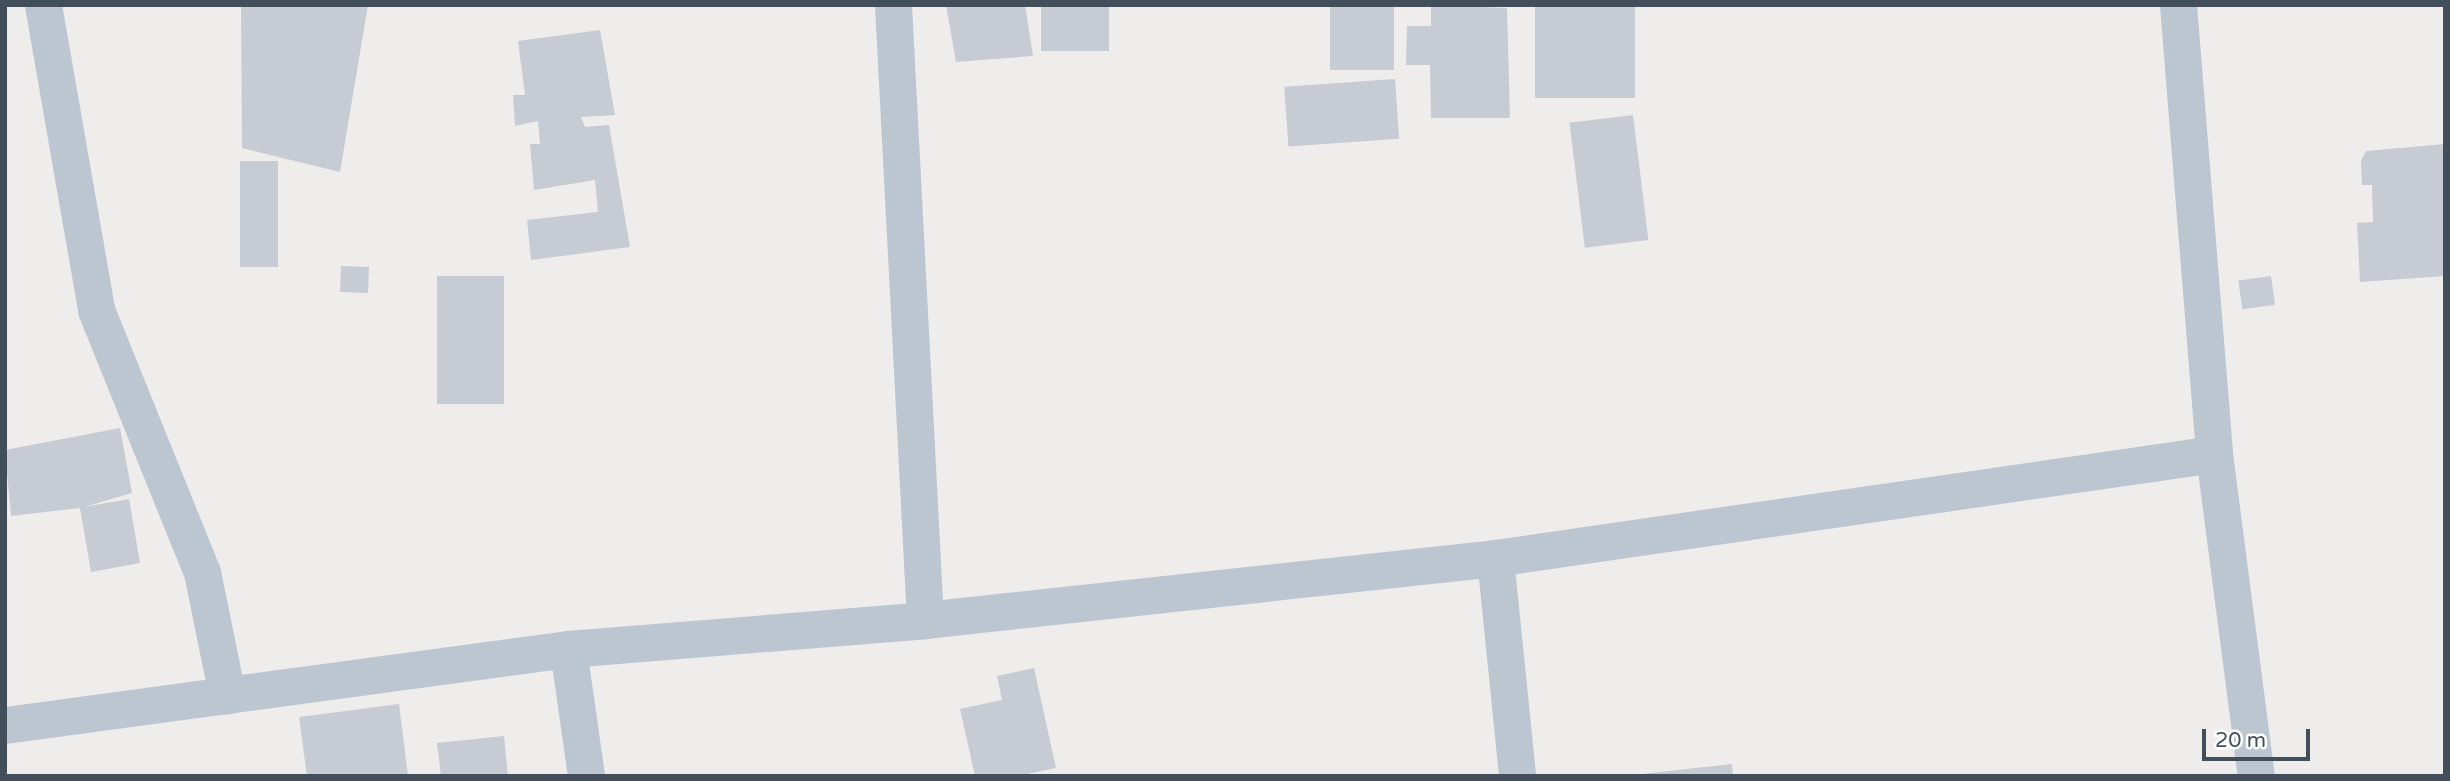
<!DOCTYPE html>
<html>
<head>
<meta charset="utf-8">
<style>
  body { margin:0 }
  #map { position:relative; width:2450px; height:781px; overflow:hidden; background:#efecec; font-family:"Varela Round",sans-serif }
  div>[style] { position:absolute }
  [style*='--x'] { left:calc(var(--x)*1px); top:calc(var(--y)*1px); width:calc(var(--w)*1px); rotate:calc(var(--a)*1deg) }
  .building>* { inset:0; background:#c7cbd3; transform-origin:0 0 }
  .street>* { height:37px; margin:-18.5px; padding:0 18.5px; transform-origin:18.5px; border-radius:18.5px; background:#bbc6d0 }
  span { translate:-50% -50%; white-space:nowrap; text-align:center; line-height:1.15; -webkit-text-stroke:6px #fff; paint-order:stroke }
  .frame { position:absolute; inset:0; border:7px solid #434e5b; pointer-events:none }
  .scale { position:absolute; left:2202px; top:729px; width:108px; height:32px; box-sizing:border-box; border:4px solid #434e5b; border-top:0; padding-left:9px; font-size:21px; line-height:24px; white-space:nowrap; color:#434e5b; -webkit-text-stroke:5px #fff; paint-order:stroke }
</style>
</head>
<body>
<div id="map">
  <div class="building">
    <div style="clip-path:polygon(241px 5px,368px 5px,340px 172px,242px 148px)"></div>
    <div style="clip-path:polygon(946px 5px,1025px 5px,1033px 56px,956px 62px)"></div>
    <div style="left:1041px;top:5px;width:68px;height:46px"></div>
    <div style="left:1330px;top:5px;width:64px;height:65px"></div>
    <div style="clip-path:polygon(1431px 5px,1507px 8px,1510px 118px,1431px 118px,1430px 65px,1406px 65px,1407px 26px,1431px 26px)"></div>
    <div style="left:1535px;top:5px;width:100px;height:93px"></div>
    <div style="clip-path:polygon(600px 30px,615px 115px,581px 117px,585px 127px,609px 125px,630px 247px,531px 260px,527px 220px,598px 212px,595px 180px,534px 190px,530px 144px,540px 144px,538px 121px,515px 126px,513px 95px,525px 95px,518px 41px)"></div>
    <div style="left:1395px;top:79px;width:60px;height:111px;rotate:86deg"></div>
    <div style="left:1633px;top:115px;width:126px;height:64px;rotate:83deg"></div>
    <div style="clip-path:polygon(2445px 144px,2445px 276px,2360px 282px,2357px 223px,2373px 222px,2372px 185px,2362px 185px,2361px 161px,2366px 151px)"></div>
    <div style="left:240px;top:161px;width:38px;height:106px"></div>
    <div style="left:341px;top:266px;width:28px;height:26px;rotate:2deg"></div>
    <div style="left:437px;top:276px;width:67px;height:128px"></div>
    <div style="left:2271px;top:276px;width:29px;height:33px;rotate:82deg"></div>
    <div style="clip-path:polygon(120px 428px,132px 493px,84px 507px,129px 499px,140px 563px,91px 572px,80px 508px,11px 516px,5px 450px)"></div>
    <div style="clip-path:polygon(1034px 668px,1056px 768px,1017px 776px,975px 776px,960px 709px,1002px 700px,997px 676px)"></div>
    <div style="clip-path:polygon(399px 704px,408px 776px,307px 776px,299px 717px)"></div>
    <div style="clip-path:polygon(504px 736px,508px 776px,441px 776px,437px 743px)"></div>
    <div style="clip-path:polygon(1732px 764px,1733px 776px,1642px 776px,1642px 774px)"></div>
  </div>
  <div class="street">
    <div style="--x:43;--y:5;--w:310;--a:80.1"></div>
    <div style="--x:96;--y:310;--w:283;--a:68"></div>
    <div style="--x:202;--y:572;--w:126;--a:78.5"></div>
    <div style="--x:893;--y:5;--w:616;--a:87.02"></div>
    <div style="--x:2178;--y:5;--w:450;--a:85.4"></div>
    <div style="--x:2214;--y:454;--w:325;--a:82.6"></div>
    <div style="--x:1495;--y:558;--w:219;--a:84.2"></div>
    <div style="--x:568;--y:649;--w:128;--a:81.9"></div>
    <div style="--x:5;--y:725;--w:568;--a:-7.69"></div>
    <div style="--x:568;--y:649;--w:358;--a:-4.6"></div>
    <div style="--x:925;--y:620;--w:573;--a:-6.21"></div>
    <div style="--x:1495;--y:558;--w:726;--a:-8.23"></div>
  </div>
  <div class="frame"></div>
  <div class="scale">20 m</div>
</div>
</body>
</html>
